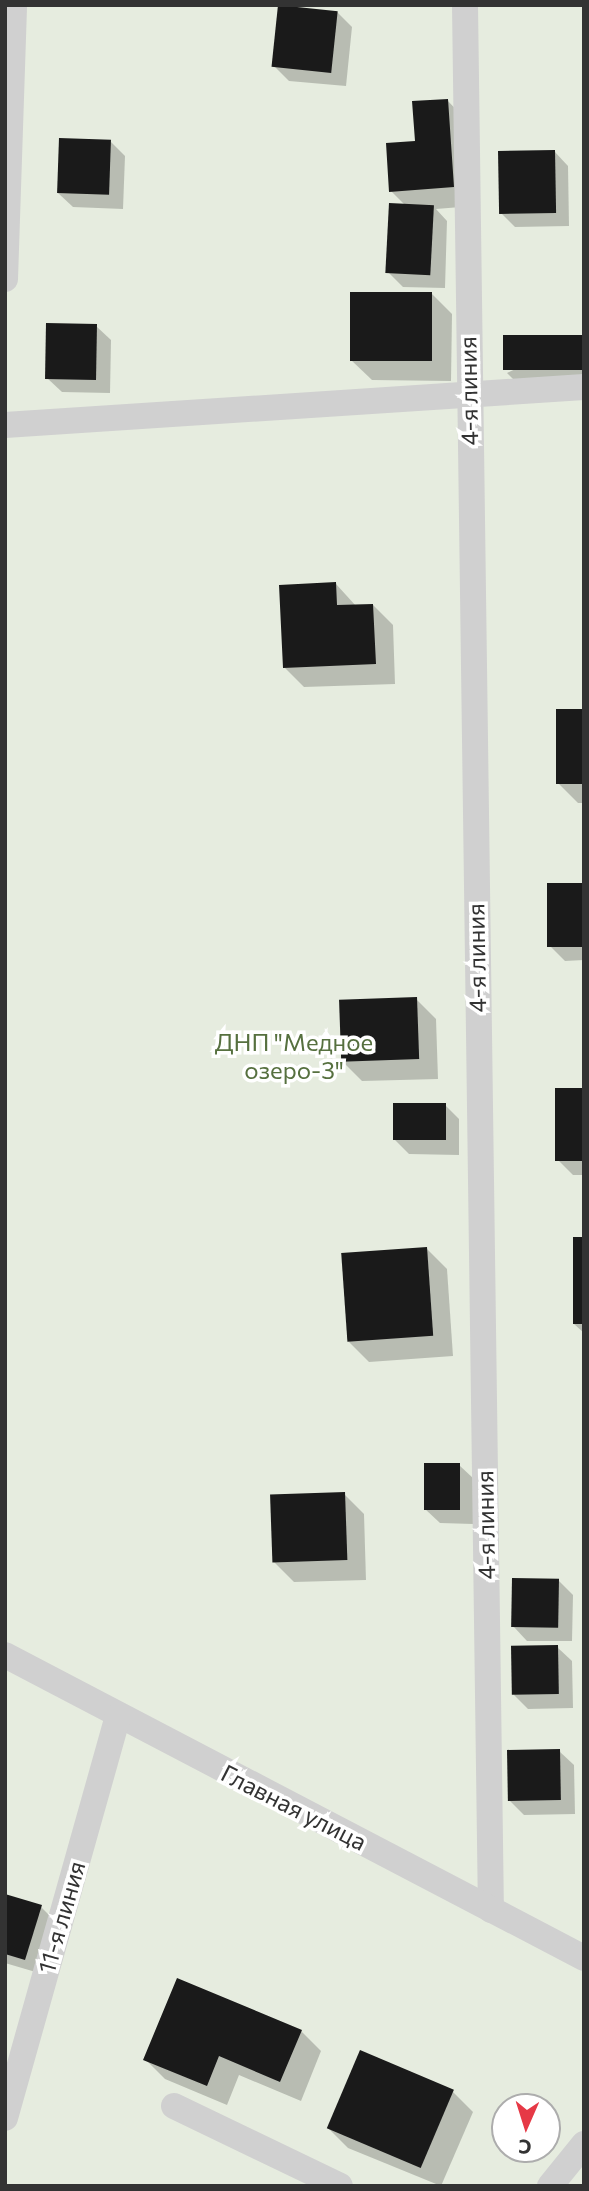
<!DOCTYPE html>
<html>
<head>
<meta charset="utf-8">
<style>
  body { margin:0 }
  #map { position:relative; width:589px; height:2191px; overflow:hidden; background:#fff; font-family:Commissioner,sans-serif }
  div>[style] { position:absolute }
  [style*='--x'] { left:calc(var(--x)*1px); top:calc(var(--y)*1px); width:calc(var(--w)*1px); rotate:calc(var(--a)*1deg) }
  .green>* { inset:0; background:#e6ecdf }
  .shadow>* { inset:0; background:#0003 }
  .building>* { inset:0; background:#1a1a1a; transform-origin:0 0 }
  .street>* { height:26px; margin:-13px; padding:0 13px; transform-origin:13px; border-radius:13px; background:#d0d0d0 }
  span { translate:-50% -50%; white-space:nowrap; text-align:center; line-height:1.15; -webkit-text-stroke:7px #fff; paint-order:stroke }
  .street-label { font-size:24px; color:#333 }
  .park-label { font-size:24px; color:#56703f }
  .frame { position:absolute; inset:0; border:7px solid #333; pointer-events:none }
  .north { position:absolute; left:491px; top:2093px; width:70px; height:70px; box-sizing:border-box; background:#fff; border:2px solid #adadad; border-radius:50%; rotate:183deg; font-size:19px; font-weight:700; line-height:28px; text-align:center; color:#333 }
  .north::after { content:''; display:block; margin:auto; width:24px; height:32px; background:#e63946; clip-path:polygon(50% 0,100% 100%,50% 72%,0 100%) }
</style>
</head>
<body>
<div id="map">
  <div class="green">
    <div style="clip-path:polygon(evenodd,5px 5px,584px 5px,584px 2186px,5px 2186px,5px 5px,505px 2107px,547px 2107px,547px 2149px,505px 2149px,505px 2107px)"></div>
  </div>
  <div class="shadow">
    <div style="clip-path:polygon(337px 12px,352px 27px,346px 86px,289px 81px,275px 67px)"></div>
    <div style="clip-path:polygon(447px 100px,467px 121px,473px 206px,436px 209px,447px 221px,445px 288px,403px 287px,388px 272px,405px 205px,391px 191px)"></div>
    <div style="clip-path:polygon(111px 142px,125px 156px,123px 209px,73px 207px,58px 193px)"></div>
    <div style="clip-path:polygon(554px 151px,568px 166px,569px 226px,515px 227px,501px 213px)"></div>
    <div style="clip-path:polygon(432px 294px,452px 314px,451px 381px,372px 380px,351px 360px)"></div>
    <div style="clip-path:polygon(96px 326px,111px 340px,110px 393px,62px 392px,47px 378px)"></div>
    <div style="clip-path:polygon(584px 337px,584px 384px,521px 387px,507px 373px)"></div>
    <div style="clip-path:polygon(336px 584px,356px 606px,373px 605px,393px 625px,395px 684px,304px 687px,284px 667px)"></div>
    <div style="clip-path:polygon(584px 711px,584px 803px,578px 803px,558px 783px)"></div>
    <div style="clip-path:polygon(584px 884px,584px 960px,565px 961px,550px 946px)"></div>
    <div style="clip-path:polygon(416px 999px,436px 1019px,438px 1079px,362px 1081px,342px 1061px)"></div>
    <div style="clip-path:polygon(584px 1090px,584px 1175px,573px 1175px,559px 1161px)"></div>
    <div style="clip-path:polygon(445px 1105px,459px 1119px,459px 1155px,409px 1154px,394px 1139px)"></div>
    <div style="clip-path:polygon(584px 1239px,584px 1333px,574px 1324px)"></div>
    <div style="clip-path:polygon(427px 1249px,447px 1269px,453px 1356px,369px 1362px,349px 1342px)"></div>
    <div style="clip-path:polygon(459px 1465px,474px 1479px,473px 1524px,440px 1523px,425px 1509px)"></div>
    <div style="clip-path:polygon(344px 1494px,364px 1514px,366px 1580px,294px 1582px,274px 1562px)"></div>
    <div style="clip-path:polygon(558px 1580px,573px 1595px,572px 1641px,527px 1641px,513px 1626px)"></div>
    <div style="clip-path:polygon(557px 1647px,572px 1661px,573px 1708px,528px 1709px,514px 1695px)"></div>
    <div style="clip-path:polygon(559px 1751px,574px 1765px,575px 1814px,524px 1815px,510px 1801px)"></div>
    <div style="clip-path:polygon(5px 1896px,41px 1907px,55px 1921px,39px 1973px,5px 1963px)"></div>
    <div style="clip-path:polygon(301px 2031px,321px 2051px,301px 2101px,239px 2075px,227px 2105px,165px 2079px,145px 2059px)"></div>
    <div style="clip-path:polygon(453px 2092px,473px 2112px,441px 2186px,348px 2148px,328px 2128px)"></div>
  </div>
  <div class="building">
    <div style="left:278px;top:5px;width:60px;height:62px;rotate:6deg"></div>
    <div style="clip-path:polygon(448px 99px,454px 187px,389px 192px,386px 143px,415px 141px,412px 101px)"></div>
    <div style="left:59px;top:138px;width:52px;height:55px;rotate:2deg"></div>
    <div style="left:555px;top:150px;width:63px;height:57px;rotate:89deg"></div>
    <div style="left:389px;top:203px;width:45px;height:70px;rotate:3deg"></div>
    <div style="left:350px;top:292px;width:82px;height:69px"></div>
    <div style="left:46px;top:323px;width:51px;height:56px;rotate:1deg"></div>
    <div style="left:584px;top:335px;width:35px;height:81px;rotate:90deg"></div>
    <div style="clip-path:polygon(336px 582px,337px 605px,373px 604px,376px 664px,283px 668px,279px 585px)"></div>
    <div style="left:556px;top:709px;width:28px;height:75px"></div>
    <div style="left:547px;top:883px;width:37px;height:64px"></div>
    <div style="left:417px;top:997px;width:62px;height:78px;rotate:88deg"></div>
    <div style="left:584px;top:1088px;width:73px;height:29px;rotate:90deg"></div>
    <div style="left:393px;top:1103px;width:53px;height:37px"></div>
    <div style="left:573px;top:1237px;width:11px;height:87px"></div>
    <div style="left:427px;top:1247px;width:89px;height:86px;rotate:86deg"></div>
    <div style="left:424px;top:1463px;width:36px;height:47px"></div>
    <div style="left:345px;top:1492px;width:68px;height:75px;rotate:88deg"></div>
    <div style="left:512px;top:1578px;width:47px;height:49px;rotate:1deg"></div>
    <div style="left:558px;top:1645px;width:49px;height:47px;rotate:89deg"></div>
    <div style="left:560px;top:1749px;width:51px;height:53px;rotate:89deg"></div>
    <div style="clip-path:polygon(5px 1894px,42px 1905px,25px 1960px,5px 1954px)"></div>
    <div style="clip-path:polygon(177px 1978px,302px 2030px,280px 2082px,219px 2056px,207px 2086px,143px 2060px)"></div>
    <div style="left:360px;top:2050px;width:102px;height:85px;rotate:23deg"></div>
  </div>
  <div class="street">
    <div style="--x:465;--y:5;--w:1905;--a:89.22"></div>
    <div style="--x:5;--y:279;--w:274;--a:-88.1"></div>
    <div style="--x:5;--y:425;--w:580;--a:-3.75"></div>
    <div style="--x:5;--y:1655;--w:653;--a:27.62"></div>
    <div style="--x:174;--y:2106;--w:184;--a:25.7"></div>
    <div style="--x:5;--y:2118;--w:418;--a:-74.3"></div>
    <div style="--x:550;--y:2186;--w:54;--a:-51"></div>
  </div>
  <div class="street-label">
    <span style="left:468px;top:391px;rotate:-91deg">4-я линия</span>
    <span style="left:476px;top:958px;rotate:-91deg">4-я линия</span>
    <span style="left:485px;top:1525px;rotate:-91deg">4-я линия</span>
    <span style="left:294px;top:1807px;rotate:27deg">Главная улица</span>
    <span style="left:61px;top:1917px;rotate:-74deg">11-я линия</span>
  </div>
  <div class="park-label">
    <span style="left:294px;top:1056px">ДНП "Медное<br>озеро-3"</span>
  </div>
  <div class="frame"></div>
  <div class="north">С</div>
</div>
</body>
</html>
